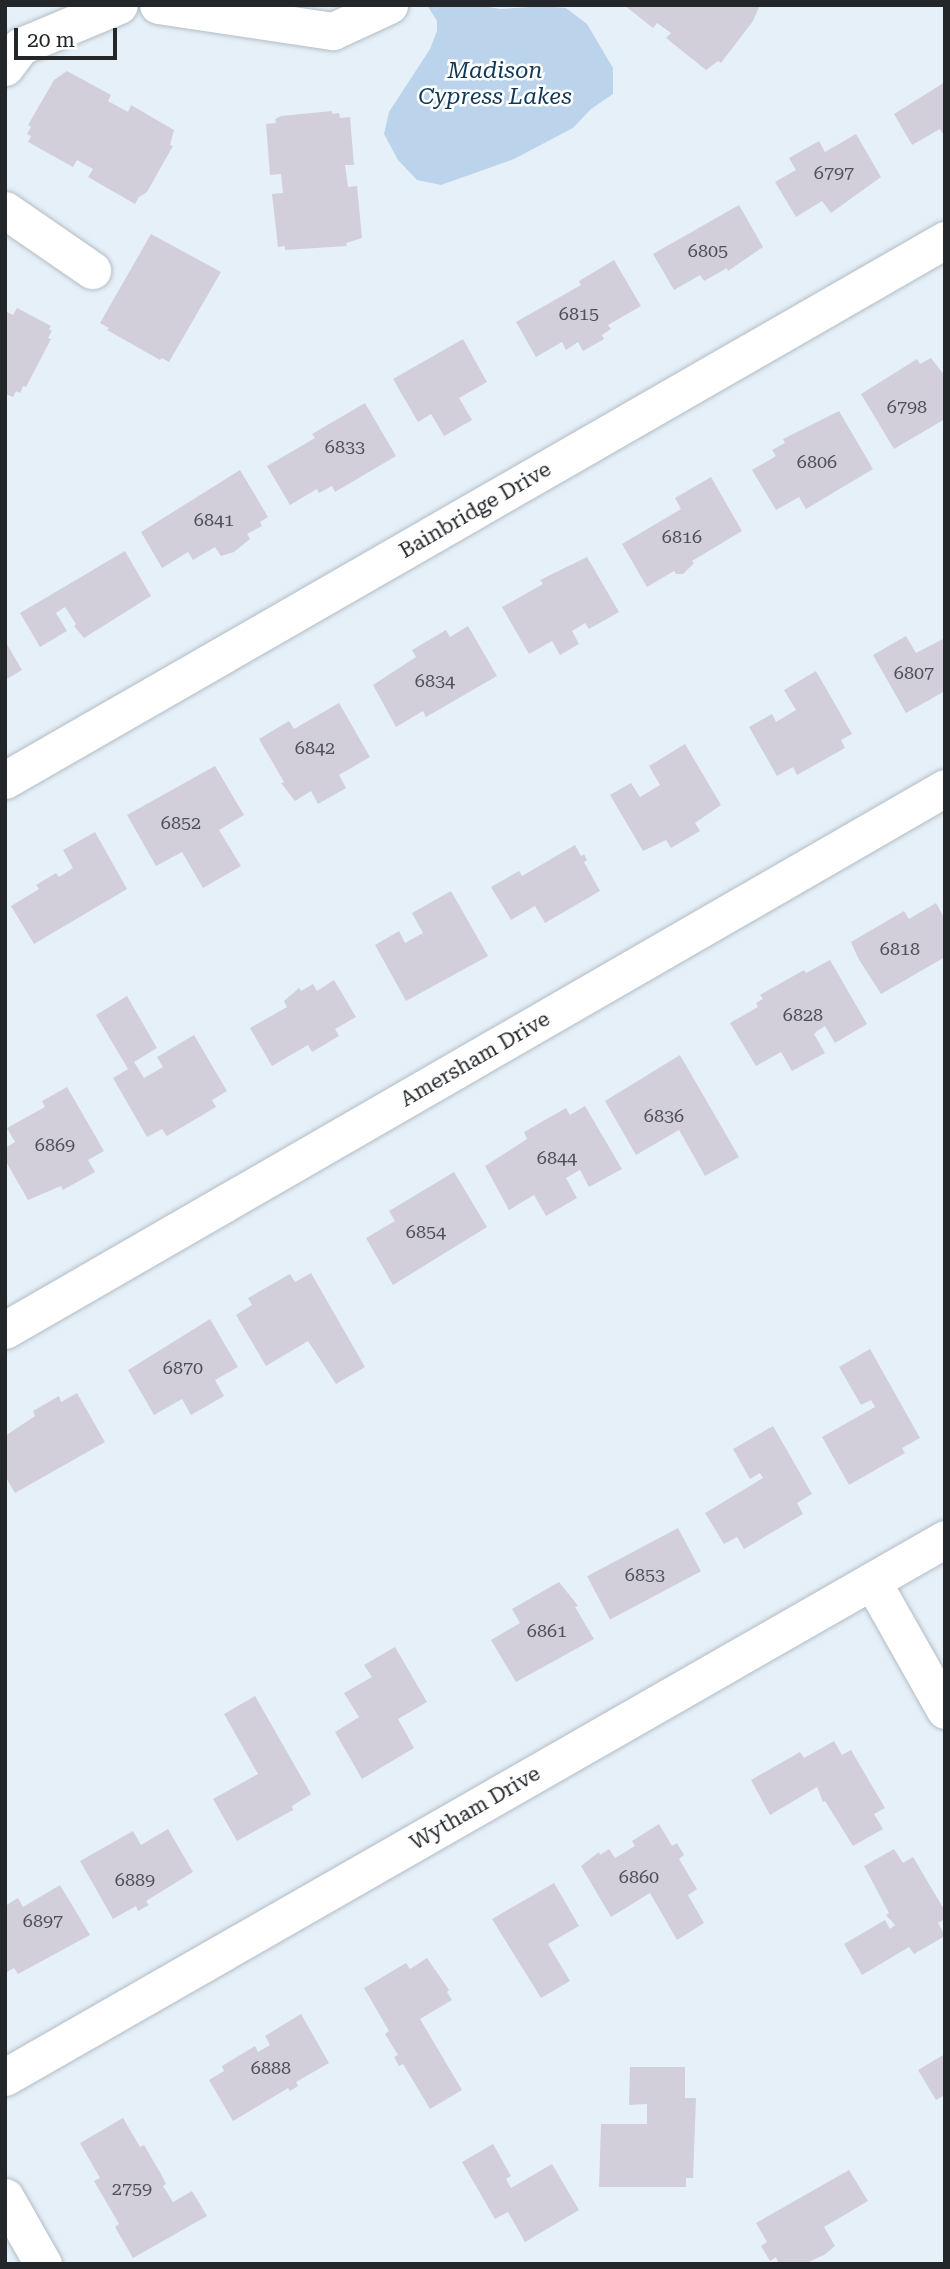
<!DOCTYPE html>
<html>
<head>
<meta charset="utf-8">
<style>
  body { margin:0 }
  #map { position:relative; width:950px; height:2269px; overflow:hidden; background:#e6f0f8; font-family:"Roboto Serif",serif }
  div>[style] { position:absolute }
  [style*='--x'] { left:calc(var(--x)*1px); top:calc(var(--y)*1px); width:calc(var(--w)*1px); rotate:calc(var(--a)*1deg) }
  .water>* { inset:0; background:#bbd4ec }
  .building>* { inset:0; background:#d2cfda; transform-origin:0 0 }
  .roads { filter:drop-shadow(0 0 2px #b3bcc4) drop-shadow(0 0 2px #b3bcc4) }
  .minor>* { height:37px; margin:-18.5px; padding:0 18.5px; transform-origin:18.5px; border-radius:18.5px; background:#fff }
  span { translate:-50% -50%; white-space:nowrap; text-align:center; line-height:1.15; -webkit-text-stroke:5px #fff; paint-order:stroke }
  .number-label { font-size:18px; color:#4f5156 }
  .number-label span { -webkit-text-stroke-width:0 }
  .street-label { font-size:21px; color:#23272a }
  .water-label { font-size:23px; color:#103959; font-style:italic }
  .frame { position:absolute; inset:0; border:7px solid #23272a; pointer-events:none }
  .scale { position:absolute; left:14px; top:28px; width:103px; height:32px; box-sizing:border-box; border:4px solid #23272a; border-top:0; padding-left:9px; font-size:21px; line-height:24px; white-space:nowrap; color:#23272a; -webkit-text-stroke:5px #fff; paint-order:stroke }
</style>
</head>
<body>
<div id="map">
  <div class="water">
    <div style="clip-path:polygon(427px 5px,475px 5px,501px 9px,545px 6px,566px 8px,587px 24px,613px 68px,613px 94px,591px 109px,573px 128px,514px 159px,441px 185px,417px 180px,398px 160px,384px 134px,389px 112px,430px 49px,437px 31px,437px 21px)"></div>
  </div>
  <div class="building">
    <div style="clip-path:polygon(624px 5px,760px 5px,753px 21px,721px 63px,718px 61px,706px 70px,666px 38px,671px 33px,657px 23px,653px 28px)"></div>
    <div style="clip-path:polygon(67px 71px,111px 95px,108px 101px,128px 112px,131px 105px,174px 130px,170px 145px,173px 146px,147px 192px,139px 197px,135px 204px,88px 177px,93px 169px,77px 160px,73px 167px,28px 142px,31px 136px,27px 134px,31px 127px,28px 125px,54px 80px)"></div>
    <div style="clip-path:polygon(945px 82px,945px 137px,940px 129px,912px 145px,894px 114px)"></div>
    <div style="clip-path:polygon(332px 111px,332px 114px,339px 113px,340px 118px,350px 117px,354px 165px,345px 165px,348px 187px,357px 186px,362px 238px,346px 243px,347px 246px,285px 250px,285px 246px,278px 247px,272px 194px,283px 193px,281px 174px,270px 175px,266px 124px,276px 123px,275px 119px,281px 116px)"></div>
    <div style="clip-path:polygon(856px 134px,881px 177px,831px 213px,822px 201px,796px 217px,775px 182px,796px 170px,789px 158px,819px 141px,825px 152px)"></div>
    <div style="clip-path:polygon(739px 205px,763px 247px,728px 271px,727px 268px,704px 281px,700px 275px,674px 290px,653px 254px)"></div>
    <div style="clip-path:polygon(151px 234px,221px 272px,169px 362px,162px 358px,160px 360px,107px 330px,109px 328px,100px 323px)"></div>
    <div style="clip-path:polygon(614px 260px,641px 306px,608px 325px,611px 329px,602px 335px,604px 339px,583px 351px,578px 342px,566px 350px,562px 342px,536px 357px,516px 322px,581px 285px,579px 281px)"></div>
    <div style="clip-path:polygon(17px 308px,51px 326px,49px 329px,52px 331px,48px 338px,51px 339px,26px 387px,23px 386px,20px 393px,16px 391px,13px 397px,5px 394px,5px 311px,13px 315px)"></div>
    <div style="clip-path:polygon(463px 339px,487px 382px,459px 398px,472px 420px,444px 436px,431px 414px,418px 422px,393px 379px)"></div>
    <div style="clip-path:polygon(931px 358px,945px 376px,945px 419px,894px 449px,861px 394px,917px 359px,920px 364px)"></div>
    <div style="clip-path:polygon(365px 403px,396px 456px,335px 492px,332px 486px,319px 493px,317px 489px,290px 505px,267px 466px,315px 438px,312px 434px)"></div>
    <div style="clip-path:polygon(839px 411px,873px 469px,806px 509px,799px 497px,776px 510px,752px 470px,776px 456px,772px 450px,785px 443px,783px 439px)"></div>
    <div style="clip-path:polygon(240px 470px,268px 517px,260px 522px,262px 526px,247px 534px,250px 539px,234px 552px,221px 556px,215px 547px,193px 560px,188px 552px,162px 568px,141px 532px)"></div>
    <div style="clip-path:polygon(711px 477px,742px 531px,692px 561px,694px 563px,683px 574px,676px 574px,674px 571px,647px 587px,622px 544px,681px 509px,675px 498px)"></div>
    <div style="clip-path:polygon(125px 551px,151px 596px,84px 638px,74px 626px,76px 624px,65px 607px,56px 613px,67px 631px,40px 647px,20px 613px)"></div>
    <div style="clip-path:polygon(587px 557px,619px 612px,589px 629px,585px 623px,572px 631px,579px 644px,560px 655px,552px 641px,529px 654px,502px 607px,543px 584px,540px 580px)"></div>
    <div style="clip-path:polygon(468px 626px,497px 676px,426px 717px,423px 711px,396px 727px,373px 685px,416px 657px,412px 650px,446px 630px,450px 637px)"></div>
    <div style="clip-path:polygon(906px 636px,916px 653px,945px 638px,945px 691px,906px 713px,873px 655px)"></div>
    <div style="clip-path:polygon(5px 641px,22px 670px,5px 680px)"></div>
    <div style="clip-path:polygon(816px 671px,852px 734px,841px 740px,845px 748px,797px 775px,793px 767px,777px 776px,749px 727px,772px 714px,776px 722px,796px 710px,784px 690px)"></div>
    <div style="clip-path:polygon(339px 703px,370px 757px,339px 775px,346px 788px,318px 804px,311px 791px,295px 801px,281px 783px,284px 782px,259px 739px,289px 721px,294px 729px)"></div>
    <div style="clip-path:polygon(685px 744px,721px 805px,695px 823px,700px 831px,671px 848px,666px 840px,643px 851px,610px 795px,631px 783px,640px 797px,660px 785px,649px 766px)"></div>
    <div style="clip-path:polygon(215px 766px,244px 815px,219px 830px,241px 866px,203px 888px,182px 852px,156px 866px,127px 815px)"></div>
    <div style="clip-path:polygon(95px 832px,127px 889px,34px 944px,11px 906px,39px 889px,36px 885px,56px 873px,59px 877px,73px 868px,63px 850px)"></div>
    <div style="clip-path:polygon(575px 845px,581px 856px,584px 854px,587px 860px,584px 862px,600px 891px,545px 923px,535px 906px,511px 920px,491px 887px,519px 871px,522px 876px)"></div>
    <div style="clip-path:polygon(451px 891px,488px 956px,406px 1001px,375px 945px,399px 931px,405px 943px,423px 933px,412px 913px)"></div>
    <div style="clip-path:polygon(936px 903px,945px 919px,945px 957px,881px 994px,858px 958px,851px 942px,904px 911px,909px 919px)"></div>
    <div style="clip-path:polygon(830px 960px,867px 1024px,835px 1043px,825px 1026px,817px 1031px,814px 1034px,825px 1053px,792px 1071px,781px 1052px,756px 1066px,730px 1023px,758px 1007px,756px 1003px,763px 999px,760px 995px,804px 970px,806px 973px)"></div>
    <div style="clip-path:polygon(334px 980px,356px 1017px,335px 1029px,339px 1036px,312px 1052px,308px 1045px,272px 1066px,250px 1028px,287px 1007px,284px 1001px,299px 988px,301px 991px,313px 984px,317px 991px)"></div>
    <div style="clip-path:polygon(127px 996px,157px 1048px,134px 1062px,144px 1078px,163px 1067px,157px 1057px,194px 1035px,227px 1091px,212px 1100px,216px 1107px,167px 1136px,162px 1129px,147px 1137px,113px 1078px,128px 1069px,96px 1015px)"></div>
    <div style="clip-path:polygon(680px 1055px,739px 1157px,705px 1176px,679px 1130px,636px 1155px,605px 1101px)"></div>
    <div style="clip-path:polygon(67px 1087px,104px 1151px,88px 1160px,95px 1172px,63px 1190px,61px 1186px,28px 1200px,5px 1160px,5px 1148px,15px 1142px,7px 1128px,45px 1107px,42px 1101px)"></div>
    <div style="clip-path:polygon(585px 1106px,622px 1169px,589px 1187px,580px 1170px,566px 1178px,577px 1198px,546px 1216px,534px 1195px,509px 1210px,485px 1166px,527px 1139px,524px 1132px,566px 1108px,570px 1115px)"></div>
    <div style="clip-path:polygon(454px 1172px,487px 1227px,393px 1285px,366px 1238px,395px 1221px,389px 1211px)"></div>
    <div style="clip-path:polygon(311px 1273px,365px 1367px,336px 1384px,308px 1341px,266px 1366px,236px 1315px,252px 1305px,248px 1298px,290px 1274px,295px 1282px)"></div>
    <div style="clip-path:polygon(210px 1319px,238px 1367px,215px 1380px,224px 1396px,191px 1415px,182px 1399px,154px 1415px,128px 1370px)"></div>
    <div style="clip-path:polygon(870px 1349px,920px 1438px,902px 1448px,905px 1453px,849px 1485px,822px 1437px,875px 1407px,871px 1400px,861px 1405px,839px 1367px)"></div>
    <div style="clip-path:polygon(77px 1393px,105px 1442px,15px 1493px,5px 1476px,5px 1436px,35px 1416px,33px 1411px,59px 1396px,61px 1402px)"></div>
    <div style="clip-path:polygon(773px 1426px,812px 1494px,797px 1503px,803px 1514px,744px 1549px,737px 1537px,724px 1544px,705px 1513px,763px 1478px,760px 1473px,750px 1479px,733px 1449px)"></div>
    <div style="left:678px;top:1528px;width:49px;height:103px;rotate:62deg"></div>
    <div style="clip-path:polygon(559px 1582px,575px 1602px,578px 1606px,575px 1607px,594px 1639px,516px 1682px,491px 1640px,520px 1623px,512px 1609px)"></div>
    <div style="clip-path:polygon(395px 1647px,427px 1702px,398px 1719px,414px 1748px,362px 1779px,335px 1732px,359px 1717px,344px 1693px,372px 1677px,364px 1665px)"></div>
    <div style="clip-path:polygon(255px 1696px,311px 1794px,292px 1806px,293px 1810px,237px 1841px,213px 1799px,258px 1774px,224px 1714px)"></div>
    <div style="clip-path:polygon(834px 1741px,842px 1755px,851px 1750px,885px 1808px,874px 1814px,883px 1829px,853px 1846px,825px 1801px,823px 1802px,817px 1787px,770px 1815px,751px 1780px,800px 1752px,804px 1758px)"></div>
    <div style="clip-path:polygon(659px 1824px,672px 1846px,677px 1843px,684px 1855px,679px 1859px,697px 1889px,688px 1895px,704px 1923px,677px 1940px,650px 1893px,611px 1917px,581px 1866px,599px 1852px,600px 1855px,609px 1849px,615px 1858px,635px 1846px,632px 1841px)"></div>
    <div style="clip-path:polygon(168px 1829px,193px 1872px,146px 1901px,149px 1905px,138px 1911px,136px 1906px,113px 1919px,80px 1861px,133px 1831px,141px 1845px)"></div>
    <div style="clip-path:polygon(894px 1849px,903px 1863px,913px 1857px,945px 1911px,945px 1919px,938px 1923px,945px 1936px,914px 1954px,909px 1947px,862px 1975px,844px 1944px,885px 1920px,890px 1929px,895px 1925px,886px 1915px,889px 1913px,864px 1866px)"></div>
    <div style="clip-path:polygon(554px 1883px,579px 1926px,548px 1944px,570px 1981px,541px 1998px,492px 1919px)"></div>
    <div style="clip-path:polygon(60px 1885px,90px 1935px,18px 1974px,14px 1968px,5px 1973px,5px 1906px,18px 1898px,23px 1907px)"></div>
    <div style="clip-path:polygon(427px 1958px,449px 1990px,447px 1992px,452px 2000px,420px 2019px,462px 2090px,430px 2109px,403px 2064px,399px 2066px,394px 2057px,398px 2055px,385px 2034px,389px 2031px,364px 1988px,406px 1963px,410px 1969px)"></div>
    <div style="clip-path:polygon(301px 2014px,329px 2063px,296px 2082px,298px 2086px,290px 2091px,288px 2088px,233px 2121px,209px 2080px,224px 2071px,222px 2066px,255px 2046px,258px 2052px,270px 2045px,265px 2036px)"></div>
    <div style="clip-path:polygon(945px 2054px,945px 2095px,936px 2100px,918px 2070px)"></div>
    <div style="clip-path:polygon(630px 2067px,685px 2067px,685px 2098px,696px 2098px,693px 2178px,686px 2178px,686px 2187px,599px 2187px,601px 2124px,647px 2124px,647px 2104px,629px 2105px)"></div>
    <div style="clip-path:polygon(123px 2118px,140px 2147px,144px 2145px,161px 2174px,166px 2184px,163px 2186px,173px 2202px,192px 2191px,207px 2216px,133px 2258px,115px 2227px,119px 2224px,94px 2181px,100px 2178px,80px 2143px)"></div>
    <div style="clip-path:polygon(493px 2144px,511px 2176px,506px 2179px,511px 2188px,552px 2164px,579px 2210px,525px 2242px,508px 2212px,495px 2219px,462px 2162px)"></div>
    <div style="clip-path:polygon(849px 2170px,868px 2201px,824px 2227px,835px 2246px,824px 2255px,804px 2264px,779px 2264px,776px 2257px,770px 2261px,761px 2246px,767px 2242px,756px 2223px)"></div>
  </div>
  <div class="roads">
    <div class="minor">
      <div style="--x:158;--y:5;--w:177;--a:8.5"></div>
      <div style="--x:333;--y:31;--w:62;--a:-24.9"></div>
      <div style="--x:5;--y:67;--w:26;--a:-53"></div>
      <div style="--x:21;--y:46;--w:106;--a:-22.7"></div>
      <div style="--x:5;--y:210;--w:106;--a:34.6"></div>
      <div style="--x:5;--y:780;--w:1084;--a:-29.88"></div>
      <div style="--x:5;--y:1330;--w:1085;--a:-29.97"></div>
      <div style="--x:872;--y:1581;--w:148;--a:60.5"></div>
      <div style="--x:5;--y:2077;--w:1083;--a:-29.78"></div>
      <div style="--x:5;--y:2197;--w:77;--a:60.4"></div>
    </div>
  </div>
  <div class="number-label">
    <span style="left:834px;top:173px">6797</span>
    <span style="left:708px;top:251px">6805</span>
    <span style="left:579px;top:314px">6815</span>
    <span style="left:907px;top:407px">6798</span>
    <span style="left:345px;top:447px">6833</span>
    <span style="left:817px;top:462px">6806</span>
    <span style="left:214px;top:520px">6841</span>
    <span style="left:682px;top:537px">6816</span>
    <span style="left:914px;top:673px">6807</span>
    <span style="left:435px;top:681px">6834</span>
    <span style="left:315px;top:748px">6842</span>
    <span style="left:181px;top:823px">6852</span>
    <span style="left:900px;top:949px">6818</span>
    <span style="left:803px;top:1015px">6828</span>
    <span style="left:664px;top:1116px">6836</span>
    <span style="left:55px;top:1145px">6869</span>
    <span style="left:557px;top:1158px">6844</span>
    <span style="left:426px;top:1232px">6854</span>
    <span style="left:183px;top:1368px">6870</span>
    <span style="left:645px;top:1575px">6853</span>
    <span style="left:547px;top:1631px">6861</span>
    <span style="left:639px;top:1877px">6860</span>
    <span style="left:135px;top:1880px">6889</span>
    <span style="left:43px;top:1921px">6897</span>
    <span style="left:271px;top:2068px">6888</span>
    <span style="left:132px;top:2189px">2759</span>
  </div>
  <div class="street-label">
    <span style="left:475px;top:510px;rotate:-30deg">Bainbridge Drive</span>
    <span style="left:475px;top:1059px;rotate:-30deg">Amersham Drive</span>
    <span style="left:475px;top:1808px;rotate:-30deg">Wytham Drive</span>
  </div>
  <div class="water-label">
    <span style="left:495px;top:84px">Madison<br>Cypress Lakes</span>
  </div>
  <div class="frame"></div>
  <div class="scale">20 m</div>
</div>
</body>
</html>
